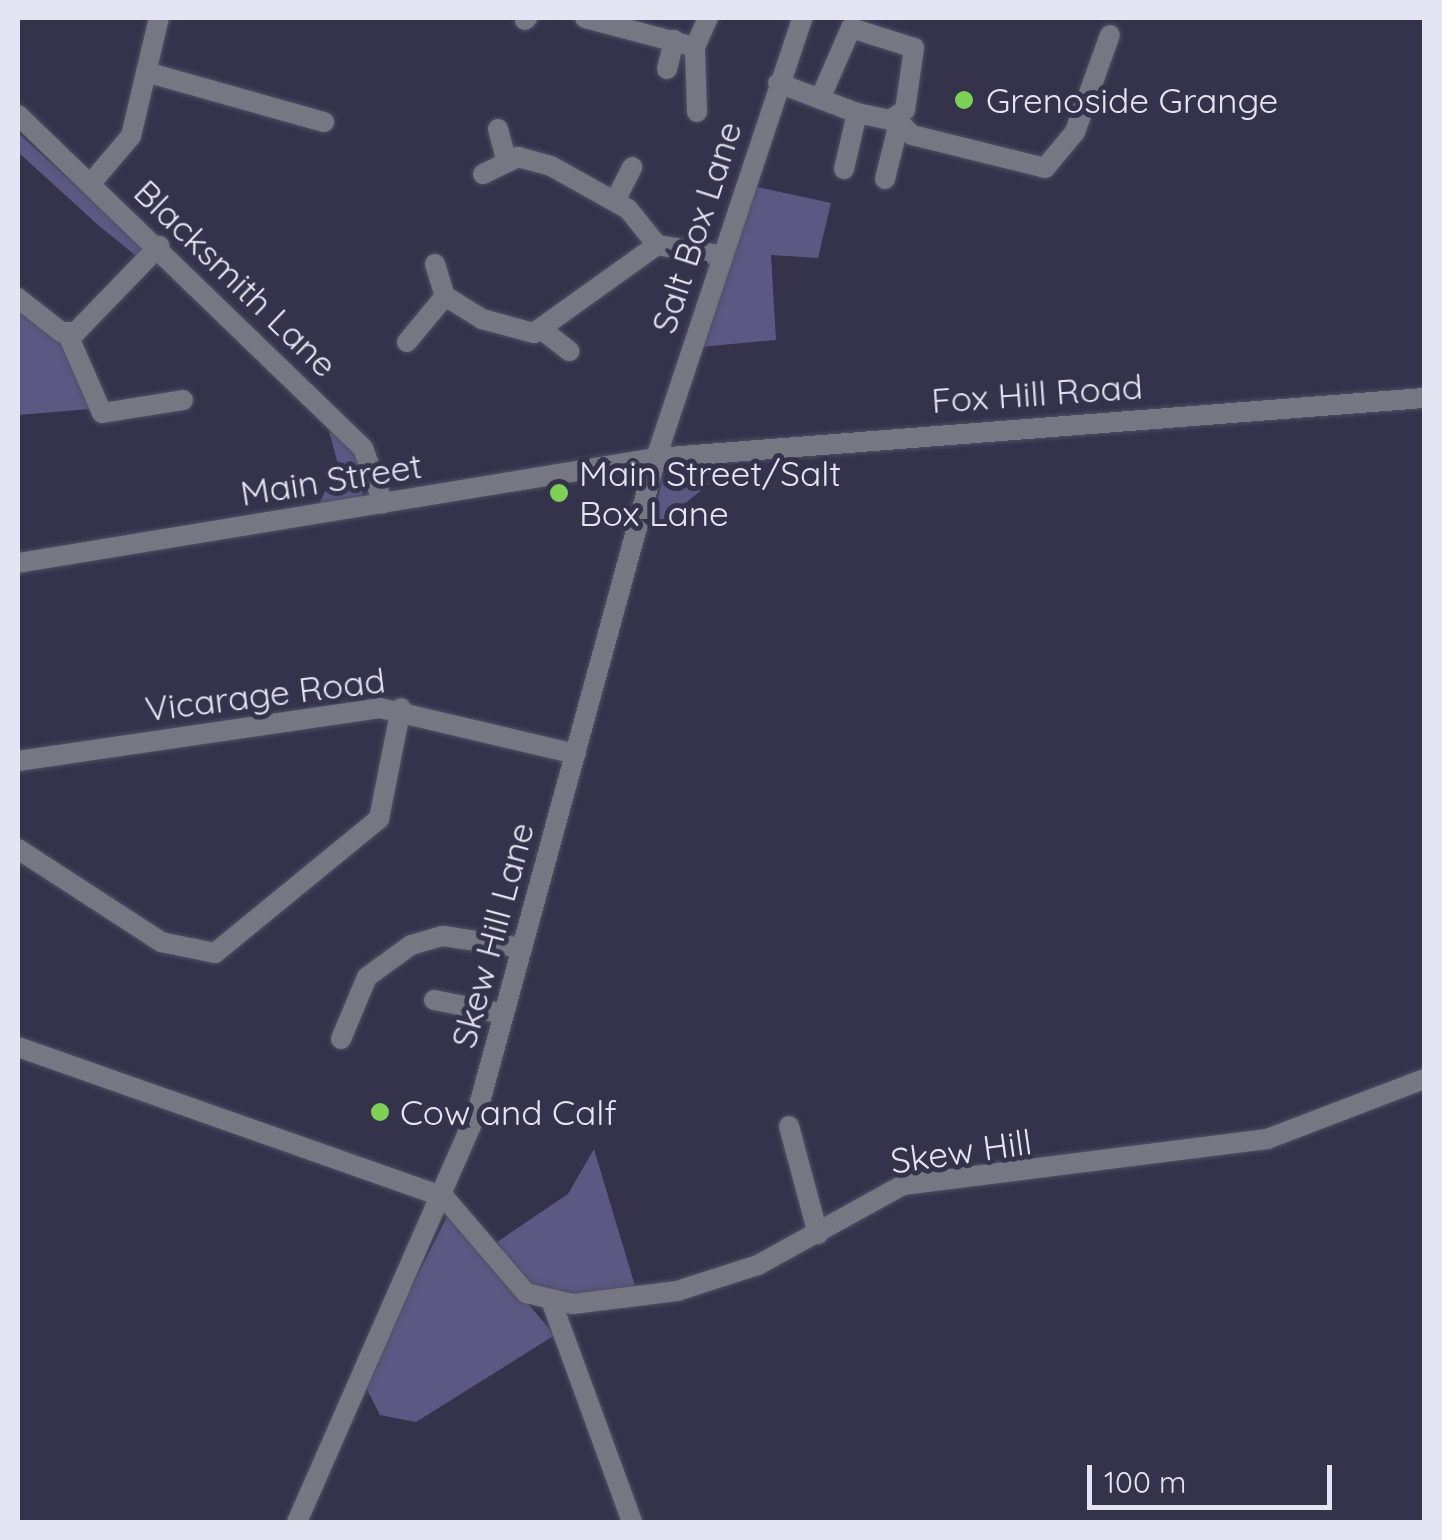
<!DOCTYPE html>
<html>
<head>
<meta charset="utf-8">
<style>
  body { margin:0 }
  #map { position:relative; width:1442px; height:1540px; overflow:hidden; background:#34334b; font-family:Quicksand,sans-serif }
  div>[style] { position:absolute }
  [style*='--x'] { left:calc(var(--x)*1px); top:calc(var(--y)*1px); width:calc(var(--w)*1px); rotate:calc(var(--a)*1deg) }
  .green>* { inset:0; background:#5b5983 }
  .roads { filter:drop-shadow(0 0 2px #504f66) drop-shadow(0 0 2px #504f66) }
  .minor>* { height:20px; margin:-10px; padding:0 10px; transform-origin:10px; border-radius:10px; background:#777683 }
  .dots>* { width:28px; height:28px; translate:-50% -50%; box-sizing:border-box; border:5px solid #34334b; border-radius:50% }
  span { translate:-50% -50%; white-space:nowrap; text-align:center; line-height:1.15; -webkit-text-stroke:10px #34334b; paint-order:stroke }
  .poi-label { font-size:35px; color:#e4e4f3 }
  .left { translate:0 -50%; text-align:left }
  .street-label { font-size:35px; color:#e4e4f3 }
  .frame { position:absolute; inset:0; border:20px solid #e4e4f3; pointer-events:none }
  .scale { position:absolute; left:1087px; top:1465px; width:245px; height:45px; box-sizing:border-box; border:5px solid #e4e4f3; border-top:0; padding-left:12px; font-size:30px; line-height:35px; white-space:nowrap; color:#e4e4f3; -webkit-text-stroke:8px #34334b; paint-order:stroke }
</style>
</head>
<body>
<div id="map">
  <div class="green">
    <div style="clip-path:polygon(18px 133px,148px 251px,140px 259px,98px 225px,18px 152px)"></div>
    <div style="clip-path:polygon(753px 186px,831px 203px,818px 258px,771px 255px,776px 340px,700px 347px)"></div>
    <div style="clip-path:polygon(18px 303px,64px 340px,90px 409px,18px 415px)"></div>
    <div style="clip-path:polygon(327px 424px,359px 454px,370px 481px,360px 497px,319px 504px,338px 464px)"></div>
    <div style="clip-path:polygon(695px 466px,720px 475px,651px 531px,662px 479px)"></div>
    <div style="clip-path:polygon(594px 1149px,635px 1286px,574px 1300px,533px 1290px,497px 1242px,568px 1194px)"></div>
    <div style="clip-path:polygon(449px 1213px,555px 1335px,416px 1422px,380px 1415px,363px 1382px)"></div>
  </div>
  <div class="roads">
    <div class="minor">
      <div style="--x:585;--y:18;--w:114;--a:14.8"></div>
      <div style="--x:525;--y:20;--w:3;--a:-45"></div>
      <div style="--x:667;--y:69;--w:30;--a:-76"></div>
      <div style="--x:146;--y:72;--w:185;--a:15.7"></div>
      <div style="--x:778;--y:83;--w:85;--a:20.8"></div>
      <div style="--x:857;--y:113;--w:34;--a:12"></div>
      <div style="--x:890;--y:120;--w:18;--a:-34"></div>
      <div style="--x:905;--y:110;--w:63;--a:-81.7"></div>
      <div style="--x:914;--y:48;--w:66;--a:-162.4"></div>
      <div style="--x:851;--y:28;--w:77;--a:113.6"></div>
      <div style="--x:697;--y:112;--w:65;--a:-91.8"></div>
      <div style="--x:695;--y:47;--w:32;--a:-66"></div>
      <div style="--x:18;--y:115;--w:479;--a:44"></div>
      <div style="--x:363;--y:448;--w:59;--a:70"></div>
      <div style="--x:896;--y:119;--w:23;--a:45"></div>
      <div style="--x:912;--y:135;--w:137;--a:13.9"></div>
      <div style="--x:1045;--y:168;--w:47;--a:-50.2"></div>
      <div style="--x:1075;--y:132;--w:103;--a:-70.2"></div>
      <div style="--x:498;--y:129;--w:31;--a:75"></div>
      <div style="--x:844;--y:169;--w:57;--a:-76.9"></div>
      <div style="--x:483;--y:174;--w:39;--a:-26"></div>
      <div style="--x:518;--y:157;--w:34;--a:15"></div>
      <div style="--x:551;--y:166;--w:88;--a:29.2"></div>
      <div style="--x:628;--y:209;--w:46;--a:51.1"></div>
      <div style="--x:885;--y:179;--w:58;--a:-76"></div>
      <div style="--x:92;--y:182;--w:60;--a:-49.7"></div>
      <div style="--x:131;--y:136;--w:121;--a:-76.7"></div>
      <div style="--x:615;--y:201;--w:38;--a:-63"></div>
      <div style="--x:435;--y:264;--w:34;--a:73"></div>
      <div style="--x:445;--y:296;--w:44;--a:31.9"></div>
      <div style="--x:482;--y:319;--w:54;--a:15.1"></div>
      <div style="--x:534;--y:333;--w:151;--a:-35.6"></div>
      <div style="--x:657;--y:245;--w:64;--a:9"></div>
      <div style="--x:18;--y:298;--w:55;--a:38.3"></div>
      <div style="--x:61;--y:332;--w:15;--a:0"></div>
      <div style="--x:76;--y:332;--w:120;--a:-46"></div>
      <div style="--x:545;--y:332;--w:31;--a:38"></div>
      <div style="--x:68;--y:335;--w:85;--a:66.4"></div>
      <div style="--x:102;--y:413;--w:82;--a:-9.1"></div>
      <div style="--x:407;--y:342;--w:60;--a:-50.4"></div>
      <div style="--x:18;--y:563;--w:647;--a:-9.35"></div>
      <div style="--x:656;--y:458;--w:770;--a:-4.47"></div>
      <div style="--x:18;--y:761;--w:366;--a:-8.3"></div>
      <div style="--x:380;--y:708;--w:201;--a:13.2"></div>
      <div style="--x:18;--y:849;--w:171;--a:33"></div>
      <div style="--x:161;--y:942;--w:55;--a:11.5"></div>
      <div style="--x:215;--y:953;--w:212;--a:-39.3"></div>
      <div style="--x:379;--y:819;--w:113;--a:-78.8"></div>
      <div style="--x:434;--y:1000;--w:71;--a:11.3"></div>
      <div style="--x:341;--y:1039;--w:67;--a:-67.2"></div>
      <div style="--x:367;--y:977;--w:54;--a:-36"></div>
      <div style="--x:411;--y:945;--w:33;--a:-16"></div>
      <div style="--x:443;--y:936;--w:80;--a:8.6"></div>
      <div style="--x:18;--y:1047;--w:452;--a:19.4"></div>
      <div style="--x:444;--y:1197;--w:126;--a:49.5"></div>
      <div style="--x:526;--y:1293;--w:48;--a:13.2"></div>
      <div style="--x:573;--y:1304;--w:105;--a:-7.1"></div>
      <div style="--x:677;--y:1291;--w:85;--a:-17.8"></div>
      <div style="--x:758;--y:1265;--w:166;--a:-28.9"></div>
      <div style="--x:903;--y:1185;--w:367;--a:-7.2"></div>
      <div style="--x:1267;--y:1139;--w:168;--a:-20.9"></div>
      <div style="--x:789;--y:1126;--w:112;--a:75"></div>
      <div style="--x:552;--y:1303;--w:233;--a:69.9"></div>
      <div style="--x:297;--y:1522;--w:451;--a:-66.3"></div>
      <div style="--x:478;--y:1109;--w:675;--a:-74.71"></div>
      <div style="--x:656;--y:458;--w:464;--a:-71.6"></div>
    </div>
  </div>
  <div class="dots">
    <div style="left:964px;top:100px;background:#7dd154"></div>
    <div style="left:559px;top:493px;background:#7dd154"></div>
    <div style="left:380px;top:1112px;background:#7dd154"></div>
  </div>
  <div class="poi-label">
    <span class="left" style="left:986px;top:100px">Grenoside Grange</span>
    <span class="left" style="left:579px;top:493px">Main Street/Salt<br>Box Lane</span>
    <span class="left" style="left:400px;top:1112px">Cow and Calf</span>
  </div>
  <div class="street-label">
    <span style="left:696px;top:227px;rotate:-72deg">Salt Box Lane</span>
    <span style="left:236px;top:278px;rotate:44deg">Blacksmith Lane</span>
    <span style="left:1037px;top:393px;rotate:-4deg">Fox Hill Road</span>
    <span style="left:331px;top:479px;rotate:-9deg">Main Street</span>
    <span style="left:265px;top:694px;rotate:-7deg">Vicarage Road</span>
    <span style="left:492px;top:935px;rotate:-75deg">Skew Hill Lane</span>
    <span style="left:961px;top:1151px;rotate:-8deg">Skew Hill</span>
  </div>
  <div class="frame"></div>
  <div class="scale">100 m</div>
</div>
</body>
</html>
